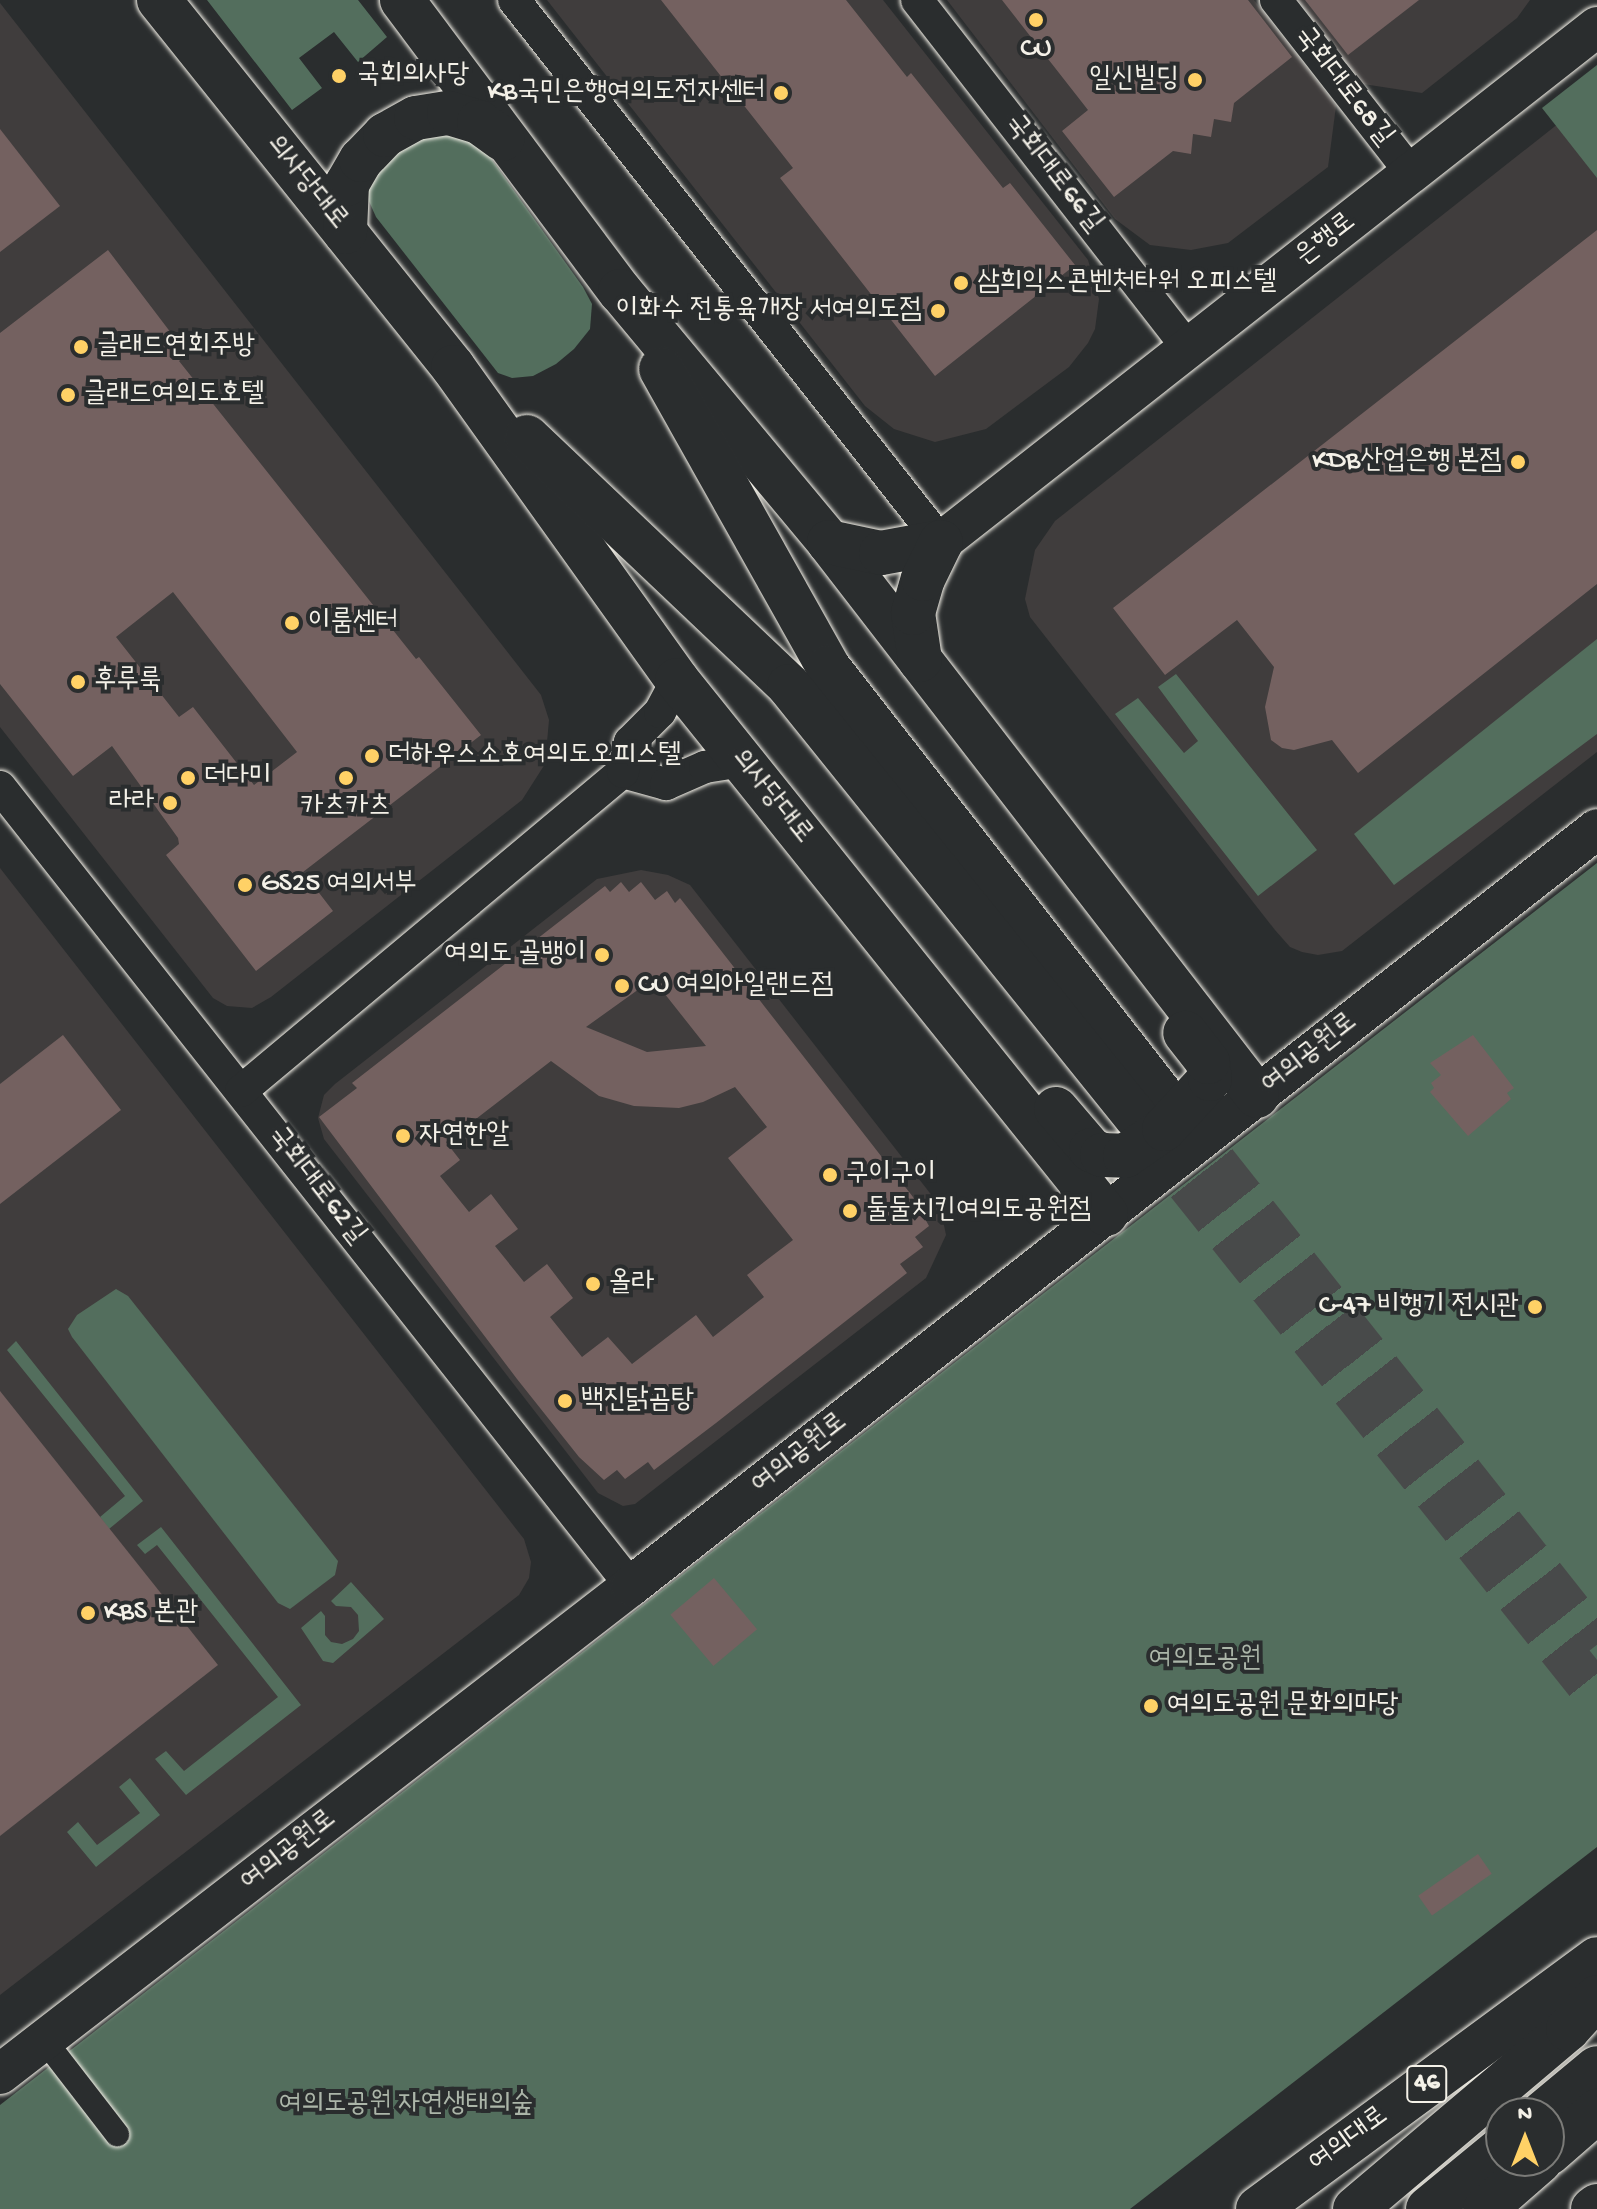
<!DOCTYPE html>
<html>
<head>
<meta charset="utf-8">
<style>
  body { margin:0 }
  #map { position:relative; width:1597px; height:2209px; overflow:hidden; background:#2a2d2e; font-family:"Gochi Hand","Poor Story",sans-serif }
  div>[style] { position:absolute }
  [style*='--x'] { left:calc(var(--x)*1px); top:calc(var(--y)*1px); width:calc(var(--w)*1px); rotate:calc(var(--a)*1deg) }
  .built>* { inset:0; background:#403d3d }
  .green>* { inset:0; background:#536e5d }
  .building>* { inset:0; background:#746160; transform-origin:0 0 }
  .secondary-tunnel>* { height:44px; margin-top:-22px; transform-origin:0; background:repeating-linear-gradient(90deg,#484a4a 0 44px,transparent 0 66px) }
  .roads { filter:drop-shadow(0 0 2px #f4f1e8) drop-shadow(0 0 2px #f4f1e8) }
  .pedestrian>* { height:24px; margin:-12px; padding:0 12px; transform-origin:12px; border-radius:12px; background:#2a2d2e }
  .minor>* { height:32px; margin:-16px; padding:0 16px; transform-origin:16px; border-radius:16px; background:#2a2d2e }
  .tertiary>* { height:40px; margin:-20px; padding:0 20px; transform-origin:20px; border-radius:20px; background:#2a2d2e }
  .secondary>* { height:44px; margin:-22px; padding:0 22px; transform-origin:22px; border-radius:22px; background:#2a2d2e }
  .primary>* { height:44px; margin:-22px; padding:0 22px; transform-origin:22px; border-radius:22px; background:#2a2d2e }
  .trunk>* { height:44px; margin:-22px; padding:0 22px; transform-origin:22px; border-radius:22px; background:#2a2d2e }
  .dots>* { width:22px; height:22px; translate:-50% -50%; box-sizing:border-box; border:4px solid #2a2d2e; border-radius:50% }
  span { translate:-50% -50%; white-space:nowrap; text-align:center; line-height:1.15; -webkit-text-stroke:8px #2a2d2e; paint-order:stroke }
  .shield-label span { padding:2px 6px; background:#2a2d2e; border:2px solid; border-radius:6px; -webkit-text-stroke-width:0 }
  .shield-label { font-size:26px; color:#f4f1e8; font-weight:700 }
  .poi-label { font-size:28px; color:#f4f1e8 }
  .left { translate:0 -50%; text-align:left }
  .right { translate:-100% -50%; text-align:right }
  .street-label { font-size:28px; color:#f4f1e8 }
  .park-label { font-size:28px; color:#acb6a9 }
  .north { position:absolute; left:1485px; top:2097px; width:80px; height:80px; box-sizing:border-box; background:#2a2d2e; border:2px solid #7b7b78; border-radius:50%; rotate:0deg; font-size:22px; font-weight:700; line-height:32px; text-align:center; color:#f4f1e8 }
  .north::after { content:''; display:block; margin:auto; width:28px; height:36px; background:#ffd166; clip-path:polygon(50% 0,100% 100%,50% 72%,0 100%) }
</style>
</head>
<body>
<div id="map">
  <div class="built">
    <div style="clip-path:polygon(547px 0,883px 0,1088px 260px,1099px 299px,1095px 329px,1088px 343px,1069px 367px,986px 429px,935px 442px,894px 429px,865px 406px)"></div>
    <div style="clip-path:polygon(947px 0,1254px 0,1336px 106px,1328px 167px,1228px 243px,1191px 250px,1150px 245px,1115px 219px)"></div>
    <div style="clip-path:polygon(1298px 0,1530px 0,1517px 18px,1422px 93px,1363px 84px)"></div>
    <div style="clip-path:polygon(0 3px,541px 695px,549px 720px,545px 764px,522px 800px,271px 997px,252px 1008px,227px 1006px,213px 998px,0 727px)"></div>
    <div style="clip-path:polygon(1597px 93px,1597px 752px,1342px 951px,1318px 955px,1302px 952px,1290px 947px,1275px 930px,1030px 617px,1025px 599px,1035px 550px,1055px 521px)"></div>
    <div style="clip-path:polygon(0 868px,524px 1539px,531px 1562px,529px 1578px,519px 1595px,0 1995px)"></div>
    <div style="clip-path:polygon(641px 870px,668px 875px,690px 885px,940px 1206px,946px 1235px,926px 1278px,635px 1504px,623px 1506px,598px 1493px,324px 1139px,318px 1118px,324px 1095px,335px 1084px,597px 879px)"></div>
  </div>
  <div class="green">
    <div style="clip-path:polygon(207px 0,358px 0,387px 37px,358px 62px,334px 32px,299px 58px,322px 88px,292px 110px)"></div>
    <div style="clip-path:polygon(1597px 65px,1597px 178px,1542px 108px)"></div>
    <div style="clip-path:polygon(455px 128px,485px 150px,583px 287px,592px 304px,590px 329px,574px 349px,556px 364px,533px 376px,512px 378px,498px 373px,376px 217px,364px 190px,408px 137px)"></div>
    <div style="clip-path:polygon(1597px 639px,1597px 734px,1394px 885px,1354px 834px)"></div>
    <div style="clip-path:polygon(1176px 674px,1317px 850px,1258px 896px,1115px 714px,1138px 698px,1184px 753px,1198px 741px,1158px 687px)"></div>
    <div style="clip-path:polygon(1597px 863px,1597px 1847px,1130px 2209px,0 2209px,0 2105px)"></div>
    <div style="clip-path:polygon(116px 1289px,128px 1296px,338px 1561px,335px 1575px,290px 1609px,278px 1603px,72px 1337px,68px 1329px,77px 1315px)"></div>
    <div style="clip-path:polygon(16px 1341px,143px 1501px,109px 1529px,100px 1517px,125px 1496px,7px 1350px)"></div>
    <div style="clip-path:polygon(161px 1527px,301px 1705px,186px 1795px,155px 1759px,166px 1751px,184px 1771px,278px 1697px,157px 1545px,145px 1554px,137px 1545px)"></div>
    <div style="clip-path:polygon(351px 1582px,384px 1619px,333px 1663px,323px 1661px,301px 1628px,321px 1611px,325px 1616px,325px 1635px,331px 1642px,342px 1644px,353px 1639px,359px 1631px,358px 1615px,351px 1607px,336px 1606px,331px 1601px)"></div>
    <div style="clip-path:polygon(130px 1778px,160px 1815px,96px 1867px,67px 1832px,78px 1822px,97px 1845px,140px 1813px,119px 1787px)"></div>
  </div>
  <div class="building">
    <div style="clip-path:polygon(661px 0,846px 0,907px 77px,911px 73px,1003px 188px,1010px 183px,1075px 265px,935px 376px,780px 178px,793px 168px)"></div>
    <div style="clip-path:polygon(1002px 0,1248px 0,1292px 57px,1234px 103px,1231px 122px,1214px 119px,1211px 137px,1193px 134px,1191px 154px,1173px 151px,1114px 197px,1062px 131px,1088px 110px)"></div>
    <div style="clip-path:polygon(1305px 0,1419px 0,1348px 55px)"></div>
    <div style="clip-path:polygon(0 129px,60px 206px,0 252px)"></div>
    <div style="clip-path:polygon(1597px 230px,1597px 584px,1358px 773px,1332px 740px,1294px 750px,1282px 748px,1271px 740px,1265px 707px,1274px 667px,1237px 620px,1165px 675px,1113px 608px)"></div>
    <div style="clip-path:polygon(evenodd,108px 250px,187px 354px,179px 361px,416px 659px,419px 657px,481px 735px,303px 872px,333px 911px,256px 971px,166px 855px,179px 844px,178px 838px,112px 746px,73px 776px,0 684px,0 333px,108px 250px,173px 592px,297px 752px,254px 785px,193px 707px,179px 717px,116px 637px,173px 592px)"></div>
    <div style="clip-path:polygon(evenodd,621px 882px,629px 892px,641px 882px,655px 900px,667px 891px,675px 903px,680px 898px,913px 1197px,929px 1226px,915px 1237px,923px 1247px,900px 1264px,907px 1273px,716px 1423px,654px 1470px,648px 1462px,625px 1479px,617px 1470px,604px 1480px,579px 1457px,517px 1379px,319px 1117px,357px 1088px,352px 1083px,605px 886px,610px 892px,621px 882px,653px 979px,706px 1046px,647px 1052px,586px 1027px,653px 979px,621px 882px,551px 1061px,599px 1096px,634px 1106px,679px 1108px,703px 1102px,735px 1087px,767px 1127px,728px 1158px,793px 1240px,747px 1275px,764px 1297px,713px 1337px,696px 1315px,632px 1364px,608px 1337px,582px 1357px,550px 1317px,573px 1298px,547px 1264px,524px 1282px,495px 1246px,518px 1229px,491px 1194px,469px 1212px,440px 1176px,460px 1160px,446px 1142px,551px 1061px)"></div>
    <div style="clip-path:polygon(63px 1035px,121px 1110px,0 1204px,0 1084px)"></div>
    <div style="clip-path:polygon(1473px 1035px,1514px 1088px,1507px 1093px,1511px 1099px,1468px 1136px,1430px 1092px,1434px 1088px,1431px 1083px,1441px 1075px,1430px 1063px)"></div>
    <div style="clip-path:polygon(0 1391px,218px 1665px,0 1836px)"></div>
    <div style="left:714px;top:1578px;width:67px;height:57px;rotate:50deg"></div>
    <div style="left:1478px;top:1854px;width:24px;height:73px;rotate:55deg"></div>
  </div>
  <div class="secondary-tunnel">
    <div style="--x:1174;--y:1111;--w:681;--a:51.62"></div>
    <div style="--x:1147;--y:1132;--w:721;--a:51.37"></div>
  </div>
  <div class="roads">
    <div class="pedestrian">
      <div style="--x:45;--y:2041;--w:118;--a:52.3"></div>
    </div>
    <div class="minor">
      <div style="--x:514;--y:0;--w:690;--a:51.77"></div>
      <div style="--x:917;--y:0;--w:441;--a:52.1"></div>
      <div style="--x:1276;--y:0;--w:219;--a:52"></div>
      <div style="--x:623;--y:772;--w:45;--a:15.6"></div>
      <div style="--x:666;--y:784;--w:43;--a:-23.6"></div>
      <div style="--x:705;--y:767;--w:38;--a:-9"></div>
      <div style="--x:0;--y:787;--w:1018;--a:51.7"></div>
      <div style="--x:241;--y:1091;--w:498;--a:-39.9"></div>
      <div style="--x:623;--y:772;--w:31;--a:-77"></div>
      <div style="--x:630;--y:742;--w:42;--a:-45"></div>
      <div style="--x:660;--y:712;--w:36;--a:-62"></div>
    </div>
    <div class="tertiary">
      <div style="--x:941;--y:542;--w:834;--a:-38.13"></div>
      <div style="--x:0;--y:2074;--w:798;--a:-37.72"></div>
      <div style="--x:631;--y:1586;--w:1227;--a:-38.08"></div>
    </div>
    <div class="secondary">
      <div style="--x:159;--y:0;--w:470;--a:51.3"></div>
      <div style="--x:453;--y:367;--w:385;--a:54.4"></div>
      <div style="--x:677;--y:680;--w:685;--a:51.22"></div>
      <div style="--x:402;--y:0;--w:364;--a:53.2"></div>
      <div style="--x:620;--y:291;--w:327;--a:50.2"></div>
      <div style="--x:829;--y:542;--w:700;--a:52.31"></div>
      <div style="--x:345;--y:232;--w:48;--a:-87.6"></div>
      <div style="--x:347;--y:184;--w:28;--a:-60"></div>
      <div style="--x:361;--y:160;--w:35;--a:-46"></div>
      <div style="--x:385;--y:135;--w:35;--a:-29"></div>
      <div style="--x:416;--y:118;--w:33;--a:-9"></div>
      <div style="--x:449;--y:113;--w:31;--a:17"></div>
      <div style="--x:479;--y:122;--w:29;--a:36"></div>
      <div style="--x:661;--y:369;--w:342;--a:60.7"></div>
      <div style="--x:828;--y:667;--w:540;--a:52.07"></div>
      <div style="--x:527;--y:437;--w:361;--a:43.5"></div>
      <div style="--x:789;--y:686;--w:553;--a:51.16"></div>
      <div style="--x:829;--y:542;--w:53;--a:11.9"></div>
      <div style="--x:881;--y:553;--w:61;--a:-10.4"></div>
      <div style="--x:920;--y:660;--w:48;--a:-98.5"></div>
      <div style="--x:913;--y:613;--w:35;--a:-74"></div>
      <div style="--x:923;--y:579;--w:41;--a:-64.1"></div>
      <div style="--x:1056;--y:1109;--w:54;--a:49.5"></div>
      <div style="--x:1091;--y:1150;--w:12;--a:24"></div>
      <div style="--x:1102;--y:1155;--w:23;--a:2"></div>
      <div style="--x:1125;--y:1156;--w:47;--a:-34.7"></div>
      <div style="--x:1164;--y:1129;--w:68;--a:-47.4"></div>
      <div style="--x:1210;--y:1079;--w:17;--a:-97"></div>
      <div style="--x:1208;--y:1062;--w:37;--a:-128"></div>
    </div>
    <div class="primary">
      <div style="--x:1543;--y:2113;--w:70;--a:-39.8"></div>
      <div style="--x:1258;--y:2209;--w:421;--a:-36.4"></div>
      <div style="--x:1428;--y:2209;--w:94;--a:-39.4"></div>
      <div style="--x:1593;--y:2209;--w:5;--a:-37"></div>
    </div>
    <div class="trunk">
      <div style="--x:1549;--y:2153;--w:64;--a:-41.2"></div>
      <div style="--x:1355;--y:2209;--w:279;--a:-40.2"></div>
      <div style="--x:1568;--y:2029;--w:43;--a:-47.8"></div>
      <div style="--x:1485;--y:2209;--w:73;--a:-41.1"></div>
    </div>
  </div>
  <div class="dots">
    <div style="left:1036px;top:20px;background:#ffd166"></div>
    <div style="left:339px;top:76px;background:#ffd166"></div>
    <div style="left:1195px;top:80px;background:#ffd166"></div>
    <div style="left:781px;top:93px;background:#ffd166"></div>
    <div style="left:961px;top:283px;background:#ffd166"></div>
    <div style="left:938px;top:311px;background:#ffd166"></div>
    <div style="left:81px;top:347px;background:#ffd166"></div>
    <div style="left:68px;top:395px;background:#ffd166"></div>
    <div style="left:1518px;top:462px;background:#ffd166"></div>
    <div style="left:292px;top:623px;background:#ffd166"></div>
    <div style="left:78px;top:682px;background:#ffd166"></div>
    <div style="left:372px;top:756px;background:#ffd166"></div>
    <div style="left:188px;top:778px;background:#ffd166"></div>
    <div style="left:346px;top:778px;background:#ffd166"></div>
    <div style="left:170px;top:803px;background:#ffd166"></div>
    <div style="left:245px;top:885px;background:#ffd166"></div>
    <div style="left:602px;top:955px;background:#ffd166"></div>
    <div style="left:622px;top:986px;background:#ffd166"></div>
    <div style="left:403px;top:1136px;background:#ffd166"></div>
    <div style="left:830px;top:1175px;background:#ffd166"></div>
    <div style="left:850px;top:1211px;background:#ffd166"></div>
    <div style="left:593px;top:1284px;background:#ffd166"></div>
    <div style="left:1535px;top:1307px;background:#ffd166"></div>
    <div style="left:565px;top:1401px;background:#ffd166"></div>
    <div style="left:88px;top:1613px;background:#ffd166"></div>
    <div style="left:1151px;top:1706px;background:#ffd166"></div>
  </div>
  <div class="shield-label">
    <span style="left:1427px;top:2084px">46</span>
  </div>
  <div class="poi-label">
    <span style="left:1036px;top:50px">CU</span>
    <span class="left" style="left:357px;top:76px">국회의사당</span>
    <span class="right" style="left:1179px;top:80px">일신빌딩</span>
    <span class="right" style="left:765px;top:93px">KB국민은행여의도전자센터</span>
    <span class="left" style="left:977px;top:283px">삼희익스콘벤처타워 오피스텔</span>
    <span class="right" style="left:922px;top:311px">이화수 전통육개장 서여의도점</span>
    <span class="left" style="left:97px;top:347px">글래드연회주방</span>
    <span class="left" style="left:84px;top:395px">글래드여의도호텔</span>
    <span class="right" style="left:1502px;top:462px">KDB산업은행 본점</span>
    <span class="left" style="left:308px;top:623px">이룸센터</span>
    <span class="left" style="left:94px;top:682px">후루룩</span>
    <span class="left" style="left:388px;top:756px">더하우스소호여의도오피스텔</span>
    <span class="left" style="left:204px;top:778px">더다미</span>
    <span class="right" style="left:154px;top:803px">라라</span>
    <span style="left:346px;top:808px">카츠카츠</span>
    <span class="left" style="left:261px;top:885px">GS25 여의서부</span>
    <span class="right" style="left:586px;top:955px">여의도 골뱅이</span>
    <span class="left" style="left:638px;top:986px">CU 여의아일랜드점</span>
    <span class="left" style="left:419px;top:1136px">자연한알</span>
    <span class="left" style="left:846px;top:1175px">구이구이</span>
    <span class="left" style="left:866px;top:1211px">둘둘치킨여의도공원점</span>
    <span class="left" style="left:609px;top:1284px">올라</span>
    <span class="right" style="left:1519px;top:1307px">C-47 비행기 전시관</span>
    <span class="left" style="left:581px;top:1401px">백진닭곰탕</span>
    <span class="left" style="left:104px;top:1613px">KBS 본관</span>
    <span class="left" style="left:1167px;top:1706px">여의도공원 문화의마당</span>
  </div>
  <div class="street-label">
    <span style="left:1343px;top:87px;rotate:52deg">국회대로68길</span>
    <span style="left:1053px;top:174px;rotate:52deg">국회대로66길</span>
    <span style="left:306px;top:183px;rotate:51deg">의사당대로</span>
    <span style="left:1326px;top:240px;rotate:-38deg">은행로</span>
    <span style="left:771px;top:797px;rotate:51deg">의사당대로</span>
    <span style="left:1310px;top:1054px;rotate:-38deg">여의공원로</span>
    <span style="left:316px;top:1186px;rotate:52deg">국회대로62길</span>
    <span style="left:800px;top:1454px;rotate:-38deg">여의공원로</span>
    <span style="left:289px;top:1851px;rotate:-38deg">여의공원로</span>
    <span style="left:1349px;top:2140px;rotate:-36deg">여의대로</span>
  </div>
  <div class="park-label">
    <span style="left:1205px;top:1660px">여의도공원</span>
    <span style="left:406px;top:2105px">여의도공원 자연생태의숲</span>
  </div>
  <div class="north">N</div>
</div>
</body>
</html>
